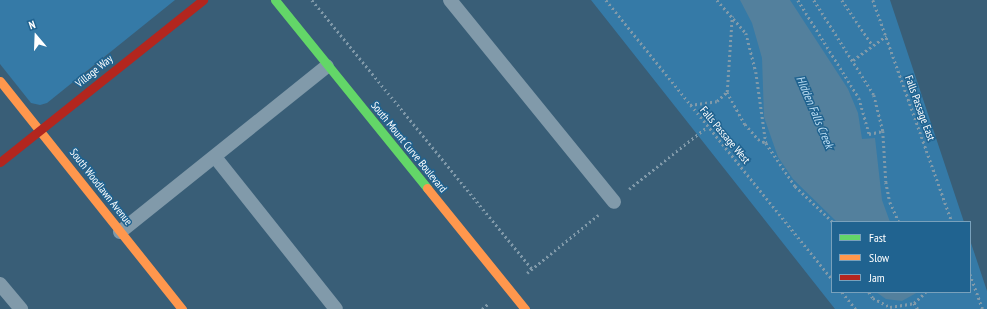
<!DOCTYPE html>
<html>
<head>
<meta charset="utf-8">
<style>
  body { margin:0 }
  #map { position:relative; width:987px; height:309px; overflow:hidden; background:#395e77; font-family:"PT Sans Narrow",sans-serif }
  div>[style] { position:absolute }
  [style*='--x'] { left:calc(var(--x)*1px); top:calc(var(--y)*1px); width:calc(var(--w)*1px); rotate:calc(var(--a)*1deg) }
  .green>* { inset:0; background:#357aa7 }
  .water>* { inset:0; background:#53809d }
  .path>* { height:2.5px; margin-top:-1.25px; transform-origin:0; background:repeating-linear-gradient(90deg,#819aaa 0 2px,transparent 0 5px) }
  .lane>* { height:14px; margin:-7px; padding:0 7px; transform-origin:7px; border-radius:7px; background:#819aaa }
  .fast>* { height:9px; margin:-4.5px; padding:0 4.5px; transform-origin:4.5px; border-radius:4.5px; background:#63d668 }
  .slow>* { height:9px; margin:-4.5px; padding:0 4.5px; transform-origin:4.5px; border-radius:4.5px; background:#ff974d }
  .jam>* { height:9px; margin:-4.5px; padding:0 4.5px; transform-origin:4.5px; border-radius:4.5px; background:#b3261e }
  span { translate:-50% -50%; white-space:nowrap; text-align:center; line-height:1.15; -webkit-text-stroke:3px #206390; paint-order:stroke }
  .street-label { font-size:11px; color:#fff }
  .water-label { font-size:12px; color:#bddff4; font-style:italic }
  .legend { position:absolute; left:831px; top:221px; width:140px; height:72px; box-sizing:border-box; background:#206390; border:1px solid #79a1bc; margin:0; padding:5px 7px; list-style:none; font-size:12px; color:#fff }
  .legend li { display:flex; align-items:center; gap:8px; height:20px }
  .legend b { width:20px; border:1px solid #79a1bc }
  .north { position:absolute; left:16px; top:16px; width:40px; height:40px; -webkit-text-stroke:3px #206390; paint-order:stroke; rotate:341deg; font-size:11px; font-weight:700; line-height:16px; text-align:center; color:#fff }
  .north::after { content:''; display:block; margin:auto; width:14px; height:18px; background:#fff; clip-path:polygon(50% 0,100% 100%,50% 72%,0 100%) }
</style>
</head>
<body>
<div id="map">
  <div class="green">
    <div style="clip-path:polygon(0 0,175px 0,47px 103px,40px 105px,31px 103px,0 64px)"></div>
    <div style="clip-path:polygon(591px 0,890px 0,964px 222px,832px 222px,832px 292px,970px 292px,970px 240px,987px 291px,987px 309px,835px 309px)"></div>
  </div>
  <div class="water">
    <div style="clip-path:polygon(740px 0,790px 0,848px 89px,858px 113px,862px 139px,875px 138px,882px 200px,890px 222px,837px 222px,793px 179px,778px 157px,764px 117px,762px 58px,752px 23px)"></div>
    <div style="clip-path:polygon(876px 292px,918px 292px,902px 301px,886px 299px)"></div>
  </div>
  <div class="path">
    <div style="--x:312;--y:0;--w:348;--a:50.7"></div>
    <div style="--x:606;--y:0;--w:359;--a:51"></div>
    <div style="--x:717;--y:0;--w:44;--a:48.7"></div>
    <div style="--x:746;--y:33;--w:40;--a:75.6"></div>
    <div style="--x:756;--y:72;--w:72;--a:82"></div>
    <div style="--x:766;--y:143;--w:52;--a:56"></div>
    <div style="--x:795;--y:186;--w:52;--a:43.5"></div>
    <div style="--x:798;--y:0;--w:115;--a:58.1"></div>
    <div style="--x:859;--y:98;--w:37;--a:74"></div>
    <div style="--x:869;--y:134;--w:14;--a:-12"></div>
    <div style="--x:814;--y:0;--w:112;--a:57.7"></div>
    <div style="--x:874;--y:95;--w:37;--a:76"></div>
    <div style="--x:883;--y:131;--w:51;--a:86.6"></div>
    <div style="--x:886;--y:182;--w:20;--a:79"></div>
    <div style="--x:890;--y:202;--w:22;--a:66"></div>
    <div style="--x:842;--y:0;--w:55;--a:56"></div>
    <div style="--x:873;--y:0;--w:236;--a:70.4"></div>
    <div style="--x:853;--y:60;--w:41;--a:-36"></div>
    <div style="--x:727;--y:92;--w:37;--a:61"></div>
    <div style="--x:745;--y:124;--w:20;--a:49"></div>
    <div style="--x:758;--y:139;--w:9;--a:27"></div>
    <div style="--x:690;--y:105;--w:27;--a:-8"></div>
    <div style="--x:717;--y:101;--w:13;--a:-42"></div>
    <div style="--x:727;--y:92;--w:76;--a:-86.2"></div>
    <div style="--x:629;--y:189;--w:100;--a:-38.5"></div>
    <div style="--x:527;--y:273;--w:92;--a:-39.2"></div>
    <div style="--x:970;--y:274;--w:37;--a:70"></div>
    <div style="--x:842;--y:292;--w:22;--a:51"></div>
    <div style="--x:869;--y:292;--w:7;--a:56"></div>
    <div style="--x:873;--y:298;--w:19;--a:28"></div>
    <div style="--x:890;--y:307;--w:24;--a:-9"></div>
    <div style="--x:914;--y:303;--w:16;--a:-43"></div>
    <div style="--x:914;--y:303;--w:7;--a:56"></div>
    <div style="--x:482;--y:309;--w:9;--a:-41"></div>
  </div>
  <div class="lane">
    <div style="--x:450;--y:0;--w:260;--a:50.9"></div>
    <div style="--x:215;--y:157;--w:194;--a:51.5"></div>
    <div style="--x:120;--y:232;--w:265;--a:-38.7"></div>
    <div style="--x:0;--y:284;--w:33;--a:50"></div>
  </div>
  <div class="fast">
    <div style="--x:275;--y:0;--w:242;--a:51"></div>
  </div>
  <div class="slow">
    <div style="--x:0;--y:81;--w:292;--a:51.4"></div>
    <div style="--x:427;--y:188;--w:156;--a:51"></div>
  </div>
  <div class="jam">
    <div style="--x:0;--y:162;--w:260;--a:-38.6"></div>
  </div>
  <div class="street-label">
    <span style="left:94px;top:71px;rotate:-39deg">Village Way</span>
    <span style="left:920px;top:108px;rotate:70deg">Falls Passage East</span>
    <span style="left:725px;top:135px;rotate:50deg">Falls Passage West</span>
    <span style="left:409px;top:147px;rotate:51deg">South Mount Curve Boulevard</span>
    <span style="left:101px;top:187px;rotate:52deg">South Woodlawn Avenue</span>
  </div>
  <div class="water-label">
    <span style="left:815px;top:112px;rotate:67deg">HIdden Falls Creek</span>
  </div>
  <ul class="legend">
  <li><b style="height:5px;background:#63d668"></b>Fast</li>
  <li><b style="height:5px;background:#ff974d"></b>Slow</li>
  <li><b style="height:5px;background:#b3261e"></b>Jam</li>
  </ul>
  <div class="north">N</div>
</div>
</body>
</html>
